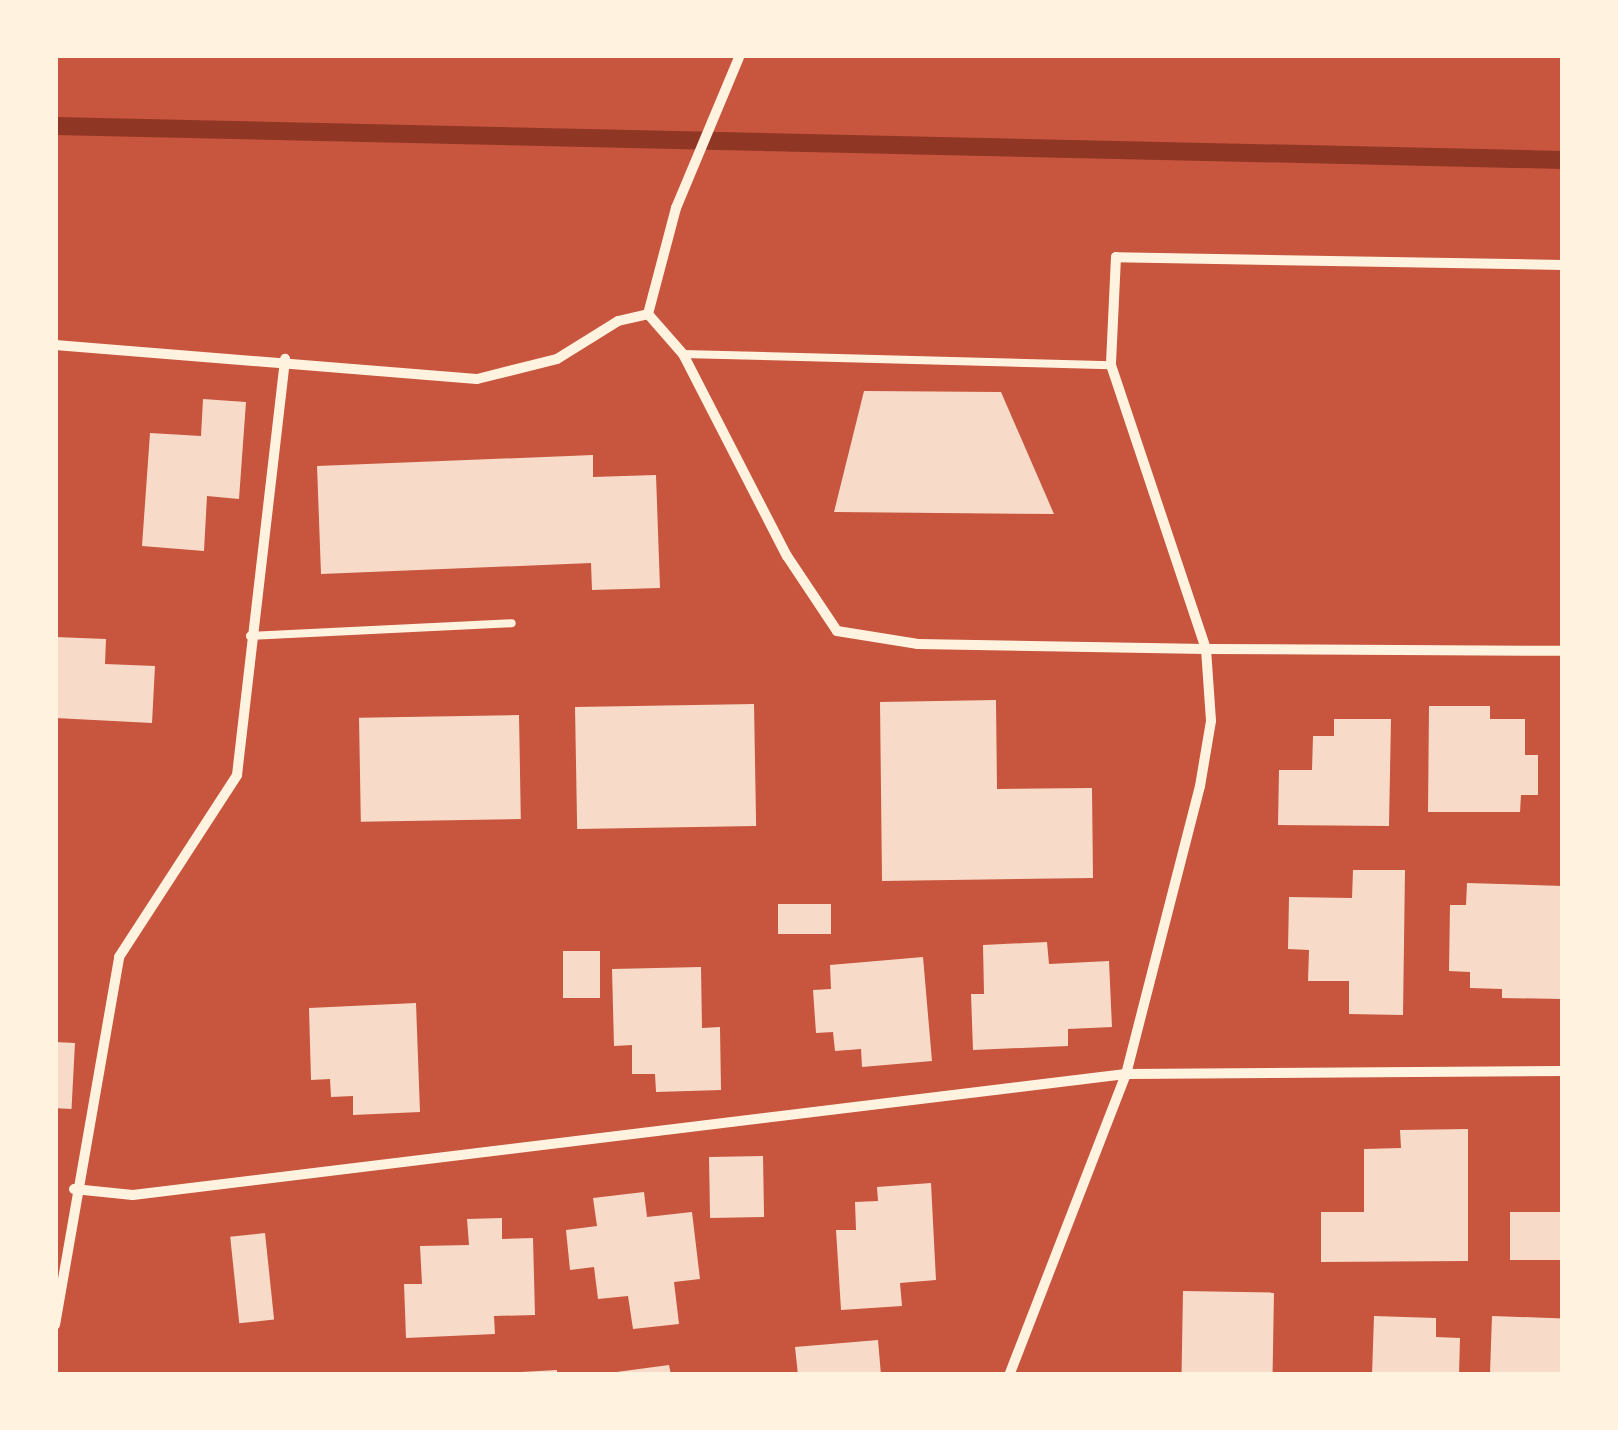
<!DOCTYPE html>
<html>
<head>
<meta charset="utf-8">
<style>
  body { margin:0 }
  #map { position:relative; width:1618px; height:1430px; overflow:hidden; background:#c8553d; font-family:"Public Sans",sans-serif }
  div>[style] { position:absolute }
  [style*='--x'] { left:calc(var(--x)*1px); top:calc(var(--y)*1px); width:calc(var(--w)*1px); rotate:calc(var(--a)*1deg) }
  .stream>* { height:18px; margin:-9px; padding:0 9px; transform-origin:9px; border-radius:9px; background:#8f3625 }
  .building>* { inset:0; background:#f7dbc8; transform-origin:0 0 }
  .service>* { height:8px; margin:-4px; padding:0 4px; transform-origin:4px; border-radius:4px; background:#fff3e0 }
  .minor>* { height:10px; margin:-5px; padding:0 5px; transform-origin:5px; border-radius:5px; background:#fff3e0 }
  span { translate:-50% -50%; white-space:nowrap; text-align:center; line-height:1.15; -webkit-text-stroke:8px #fff3e0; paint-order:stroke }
  .frame { position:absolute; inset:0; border:58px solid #fff3e0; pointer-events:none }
</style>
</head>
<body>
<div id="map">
  <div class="stream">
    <div style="--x:55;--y:126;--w:1508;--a:1.29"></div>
  </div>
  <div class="building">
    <div style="clip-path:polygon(864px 391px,1001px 392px,1054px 514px,834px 512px)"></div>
    <div style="clip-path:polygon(203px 399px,246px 402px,239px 499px,207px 496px,204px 551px,142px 546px,150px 433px,201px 436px)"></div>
    <div style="clip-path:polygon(593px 455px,593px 477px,656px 475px,660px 588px,592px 590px,591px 563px,321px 574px,317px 466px)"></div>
    <div style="clip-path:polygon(55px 637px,106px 639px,105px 664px,155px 666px,152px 723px,55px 718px)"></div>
    <div style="clip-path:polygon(996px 700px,997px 789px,1092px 788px,1093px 878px,882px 881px,880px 702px)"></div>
    <div style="left:754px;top:704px;width:122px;height:179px;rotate:89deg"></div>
    <div style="clip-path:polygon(1429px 706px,1490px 706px,1490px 719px,1525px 719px,1525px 755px,1538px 755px,1538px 795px,1521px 795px,1520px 812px,1428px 812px)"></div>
    <div style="left:519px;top:715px;width:104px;height:160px;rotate:89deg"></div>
    <div style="clip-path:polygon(1334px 719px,1391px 719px,1389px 826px,1278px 825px,1279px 770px,1312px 770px,1313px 736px,1334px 736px)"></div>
    <div style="clip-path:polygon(1353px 870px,1405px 870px,1403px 1015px,1349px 1014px,1349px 981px,1308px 981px,1309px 950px,1288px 949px,1289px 897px,1352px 898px)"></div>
    <div style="clip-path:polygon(1467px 883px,1563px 886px,1562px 999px,1502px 998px,1502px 989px,1470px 988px,1470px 972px,1449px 971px,1450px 905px,1466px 905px)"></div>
    <div style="left:778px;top:904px;width:53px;height:30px"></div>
    <div style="clip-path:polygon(1047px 942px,1049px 964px,1109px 961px,1112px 1027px,1068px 1029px,1068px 1046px,973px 1050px,971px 994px,984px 994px,983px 945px)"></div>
    <div style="left:563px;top:951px;width:37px;height:47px"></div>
    <div style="clip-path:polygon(923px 957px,932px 1061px,862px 1067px,861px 1049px,835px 1051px,833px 1032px,816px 1033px,813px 990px,831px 989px,830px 965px)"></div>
    <div style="clip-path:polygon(701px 967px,702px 1028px,720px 1027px,721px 1090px,656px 1092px,655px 1074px,632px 1074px,632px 1045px,614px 1046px,612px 969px)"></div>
    <div style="clip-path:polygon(416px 1003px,420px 1112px,353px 1115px,353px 1096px,331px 1097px,330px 1079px,311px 1080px,309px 1008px)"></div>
    <div style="left:55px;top:1042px;width:20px;height:66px;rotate:3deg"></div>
    <div style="clip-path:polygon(1468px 1129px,1468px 1261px,1321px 1262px,1321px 1212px,1364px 1212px,1364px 1149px,1401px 1148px,1400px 1130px)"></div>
    <div style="left:763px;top:1156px;width:61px;height:54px;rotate:89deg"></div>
    <div style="clip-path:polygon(931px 1183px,936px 1280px,900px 1283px,902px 1306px,841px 1310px,836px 1230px,856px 1230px,855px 1202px,878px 1201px,877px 1187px)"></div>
    <div style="clip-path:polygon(644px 1192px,647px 1217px,692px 1212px,700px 1279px,674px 1282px,679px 1324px,633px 1329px,628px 1296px,598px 1299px,594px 1267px,570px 1270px,566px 1230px,597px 1226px,593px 1198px)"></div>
    <div style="left:1563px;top:1212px;width:48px;height:53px;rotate:90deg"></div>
    <div style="clip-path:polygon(502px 1218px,502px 1239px,533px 1238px,535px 1315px,494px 1316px,495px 1334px,406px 1338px,404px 1284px,422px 1284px,420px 1246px,469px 1245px,467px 1219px)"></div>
    <div style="left:265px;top:1233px;width:87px;height:35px;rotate:84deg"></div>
    <div style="left:1183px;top:1291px;width:91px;height:84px;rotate:1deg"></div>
    <div style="clip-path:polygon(1374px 1316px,1436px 1318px,1436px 1337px,1460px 1338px,1459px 1375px,1372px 1375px)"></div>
    <div style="left:1492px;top:1316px;width:71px;height:59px;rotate:2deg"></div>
    <div style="clip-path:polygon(878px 1340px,881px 1375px,798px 1375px,795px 1347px)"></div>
    <div style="clip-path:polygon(669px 1365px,671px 1375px,609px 1375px,609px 1373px)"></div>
    <div style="clip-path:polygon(557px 1370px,557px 1375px,521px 1375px,521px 1372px)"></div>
  </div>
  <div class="service">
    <div style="--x:683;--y:354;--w:428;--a:1.5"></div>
    <div style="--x:250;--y:636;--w:262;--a:-2.8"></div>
  </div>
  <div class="minor">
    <div style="--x:1563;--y:265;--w:447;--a:-179"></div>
    <div style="--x:1116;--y:257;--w:108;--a:92.7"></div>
    <div style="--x:1111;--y:365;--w:299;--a:71.5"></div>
    <div style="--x:1206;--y:649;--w:357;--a:0.3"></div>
    <div style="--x:648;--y:314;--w:53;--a:48.8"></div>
    <div style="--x:683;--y:354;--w:227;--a:62.8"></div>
    <div style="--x:787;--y:556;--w:90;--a:56.3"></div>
    <div style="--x:837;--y:631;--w:82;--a:9.1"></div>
    <div style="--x:918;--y:644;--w:288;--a:1"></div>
    <div style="--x:1206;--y:649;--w:72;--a:86"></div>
    <div style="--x:1211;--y:721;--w:66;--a:99.6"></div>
    <div style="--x:1200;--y:786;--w:297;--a:104.4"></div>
    <div style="--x:1126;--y:1074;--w:323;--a:111.2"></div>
    <div style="--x:648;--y:314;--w:110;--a:-75.2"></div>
    <div style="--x:676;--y:208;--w:166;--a:-67.3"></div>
    <div style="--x:55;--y:345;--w:423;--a:4.6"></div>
    <div style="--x:477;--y:379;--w:82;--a:-14"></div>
    <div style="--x:557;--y:359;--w:72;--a:-31.9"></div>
    <div style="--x:618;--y:321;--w:31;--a:-13"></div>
    <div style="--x:74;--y:1189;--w:59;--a:5.8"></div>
    <div style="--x:133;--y:1195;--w:1000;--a:-6.95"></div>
    <div style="--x:1126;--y:1074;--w:437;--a:-0.4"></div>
    <div style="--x:55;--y:1325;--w:374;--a:-80.1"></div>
    <div style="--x:119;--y:957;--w:217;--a:-57"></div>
    <div style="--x:237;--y:775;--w:419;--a:-83.4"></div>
  </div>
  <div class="frame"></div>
</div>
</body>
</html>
